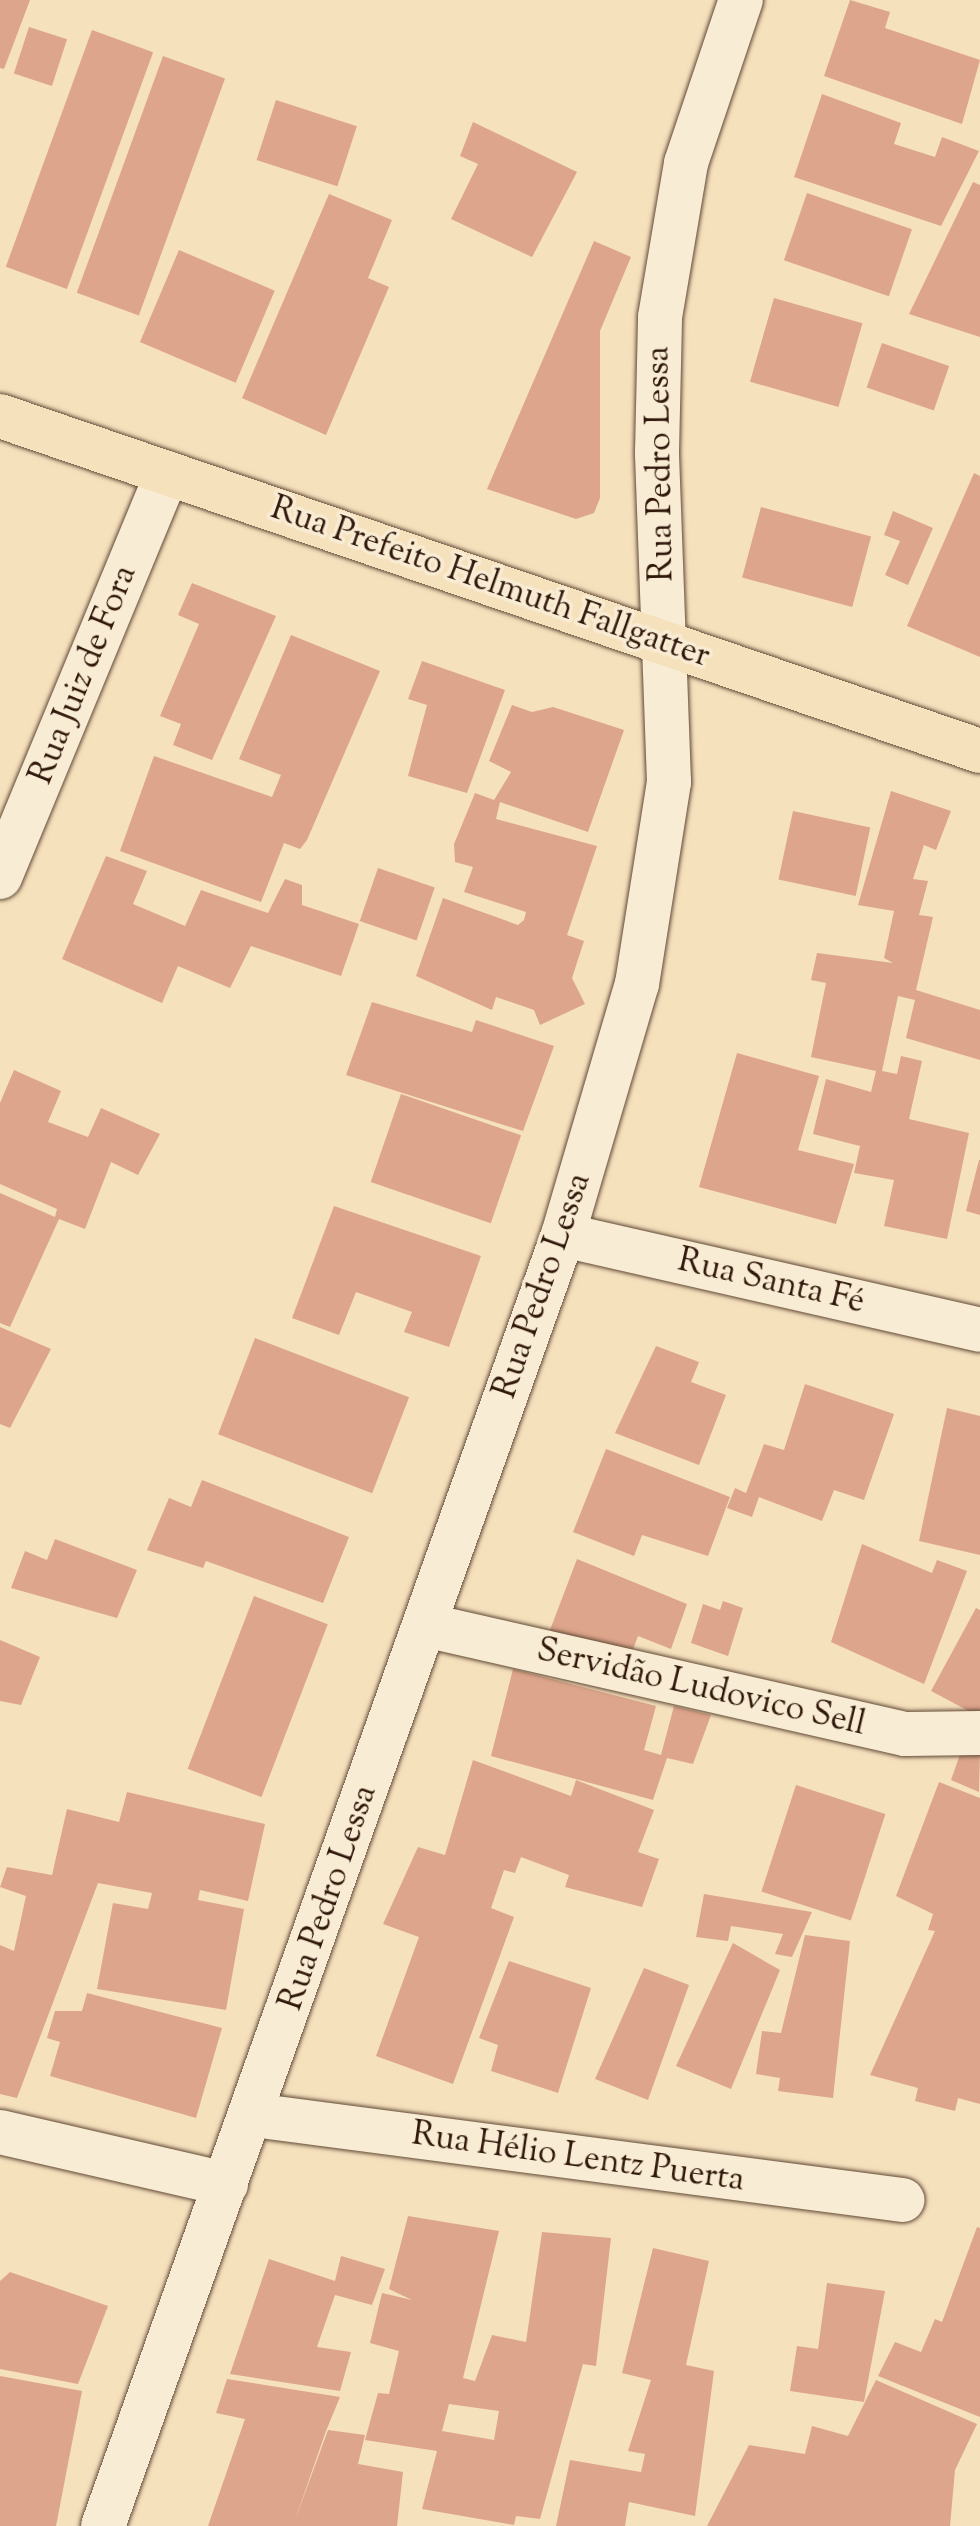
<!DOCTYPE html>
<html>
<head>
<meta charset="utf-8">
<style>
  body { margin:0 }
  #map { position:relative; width:980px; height:2526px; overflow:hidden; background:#f6e1bd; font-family:"Sorts Mill Goudy",serif }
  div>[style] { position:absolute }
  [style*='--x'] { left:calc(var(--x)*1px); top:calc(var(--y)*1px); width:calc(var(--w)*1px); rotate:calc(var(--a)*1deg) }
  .building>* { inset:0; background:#dda58b; transform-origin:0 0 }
  .roads { filter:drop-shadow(0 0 2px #614a37) drop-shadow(0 0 2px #614a37) }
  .minor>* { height:44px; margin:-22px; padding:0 22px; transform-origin:22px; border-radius:22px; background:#f9ecd4 }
  .primary>* { height:44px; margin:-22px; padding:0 22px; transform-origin:22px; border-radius:22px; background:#f6e1bd }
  span { translate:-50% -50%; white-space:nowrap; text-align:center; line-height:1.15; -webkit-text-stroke:7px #f9ecd4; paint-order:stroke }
  .street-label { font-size:34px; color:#2f170a }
</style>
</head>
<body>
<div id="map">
  <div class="building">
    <div style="clip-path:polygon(0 0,30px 0,4px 69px,0 68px)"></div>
    <div style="clip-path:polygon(850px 0,890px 12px,885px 28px,980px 60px,962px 124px,824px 76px)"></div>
    <div style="left:29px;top:27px;width:40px;height:49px;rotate:18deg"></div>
    <div style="left:92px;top:30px;width:65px;height:252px;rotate:20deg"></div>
    <div style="left:163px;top:56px;width:66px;height:252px;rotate:20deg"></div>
    <div style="clip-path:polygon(822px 94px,901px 123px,894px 144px,935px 157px,942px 137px,979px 151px,941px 226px,794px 177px)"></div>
    <div style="left:276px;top:100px;width:85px;height:63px;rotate:18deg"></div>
    <div style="clip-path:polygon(473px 122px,577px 172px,532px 257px,451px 219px,478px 164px,460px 156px)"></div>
    <div style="clip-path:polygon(973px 182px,980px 185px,980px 337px,909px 314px)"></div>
    <div style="left:807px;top:193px;width:111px;height:71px;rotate:19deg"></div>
    <div style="clip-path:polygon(329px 194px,392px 220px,368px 278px,389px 287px,326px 435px,242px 398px)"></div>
    <div style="clip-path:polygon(594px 241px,631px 257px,600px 331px,600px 498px,594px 513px,576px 519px,487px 489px)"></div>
    <div style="left:179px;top:250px;width:104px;height:100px;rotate:23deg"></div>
    <div style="left:774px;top:298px;width:92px;height:87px;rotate:16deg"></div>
    <div style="left:882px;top:343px;width:71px;height:47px;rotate:19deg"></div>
    <div style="clip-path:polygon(974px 473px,980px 476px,980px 657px,907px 626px)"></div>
    <div style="left:761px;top:507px;width:114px;height:73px;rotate:15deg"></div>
    <div style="clip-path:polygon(893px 511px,933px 528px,908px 585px,885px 575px,900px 541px,884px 535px)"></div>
    <div style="clip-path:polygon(192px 583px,276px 616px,212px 760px,173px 745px,181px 724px,160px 716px,199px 624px,178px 615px)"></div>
    <div style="clip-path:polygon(291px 635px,380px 671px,307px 840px,300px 849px,284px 843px,261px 902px,120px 851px,154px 756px,272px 797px,281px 775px,239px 759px)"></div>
    <div style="clip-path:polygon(422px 661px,505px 690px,467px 793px,408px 776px,427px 705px,408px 699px)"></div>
    <div style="clip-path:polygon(512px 705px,532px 712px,553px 707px,624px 730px,588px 832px,500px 802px,496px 819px,597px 846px,567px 935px,584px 941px,572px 978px,585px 1004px,540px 1025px,534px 1010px,496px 997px,492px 1010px,416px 976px,443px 898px,518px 925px,524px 920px,526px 912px,464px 892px,473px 867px,455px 862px,454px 844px,475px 793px,494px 800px,511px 772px,489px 761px)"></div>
    <div style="clip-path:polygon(891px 791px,951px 811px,936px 850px,924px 845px,913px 879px,928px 881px,919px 915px,933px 917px,916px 990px,980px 1010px,980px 1060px,906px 1038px,915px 1000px,898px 996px,882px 1071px,897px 1074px,901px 1056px,922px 1061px,909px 1119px,969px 1133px,947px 1239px,884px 1226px,894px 1180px,854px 1173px,860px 1146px,813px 1134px,826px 1079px,871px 1092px,876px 1071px,811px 1057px,826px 983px,811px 980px,817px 953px,893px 963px,884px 958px,894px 911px,858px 905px)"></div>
    <div style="left:793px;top:811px;width:79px;height:70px;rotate:12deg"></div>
    <div style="clip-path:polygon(106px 856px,147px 871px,133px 904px,185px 926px,201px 890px,268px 913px,285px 879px,302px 885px,302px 905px,359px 924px,341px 976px,251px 946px,230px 988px,178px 966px,162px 1003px,62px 959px)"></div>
    <div style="left:378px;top:868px;width:60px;height:56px;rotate:19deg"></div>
    <div style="clip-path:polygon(372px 1002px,472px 1032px,476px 1020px,554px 1046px,523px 1131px,346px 1075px)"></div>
    <div style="clip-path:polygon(737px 1053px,819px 1076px,798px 1150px,854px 1164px,836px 1224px,699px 1187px)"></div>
    <div style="clip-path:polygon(14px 1070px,61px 1091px,48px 1122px,88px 1137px,101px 1108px,160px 1134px,138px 1175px,111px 1162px,85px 1229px,59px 1219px,10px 1327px,0 1323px,0 1193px,55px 1217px,57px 1209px,0 1184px,0 1103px)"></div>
    <div style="left:401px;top:1094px;width:127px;height:93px;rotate:19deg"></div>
    <div style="clip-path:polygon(979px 1160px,980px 1160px,980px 1215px,966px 1211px)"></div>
    <div style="clip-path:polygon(334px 1206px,481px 1256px,449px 1347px,404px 1332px,412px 1312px,356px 1292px,339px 1335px,292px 1318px)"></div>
    <div style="clip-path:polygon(0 1327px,51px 1349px,10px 1428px,0 1424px)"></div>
    <div style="left:255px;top:1338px;width:165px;height:103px;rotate:21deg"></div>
    <div style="clip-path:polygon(656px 1346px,699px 1362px,691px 1382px,726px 1395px,699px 1465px,615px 1433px)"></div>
    <div style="clip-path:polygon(805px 1384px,894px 1414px,864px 1500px,834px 1490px,822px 1521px,759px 1497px,752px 1517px,727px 1508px,735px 1488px,746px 1493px,764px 1444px,784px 1450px)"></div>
    <div style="clip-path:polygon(947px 1408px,980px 1416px,980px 1555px,919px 1541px)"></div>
    <div style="clip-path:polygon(606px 1449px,730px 1497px,708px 1556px,642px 1535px,634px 1556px,573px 1532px)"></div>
    <div style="clip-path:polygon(202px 1480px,349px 1537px,323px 1603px,206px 1561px,203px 1568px,147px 1550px,169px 1498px,191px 1507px)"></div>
    <div style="clip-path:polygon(55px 1539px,137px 1570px,117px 1618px,11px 1588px,25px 1551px,47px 1560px)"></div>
    <div style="clip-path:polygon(862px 1544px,932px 1573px,937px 1560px,967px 1571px,924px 1684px,831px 1642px)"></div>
    <div style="clip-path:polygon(577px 1559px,687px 1604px,671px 1649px,638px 1636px,629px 1660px,550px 1630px)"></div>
    <div style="left:254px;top:1596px;width:79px;height:185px;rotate:21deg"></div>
    <div style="clip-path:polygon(723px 1601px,743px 1608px,728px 1656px,691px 1643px,703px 1604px,720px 1610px)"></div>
    <div style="clip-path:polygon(976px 1608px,980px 1610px,980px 1717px,931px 1691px)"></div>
    <div style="clip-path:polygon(0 1640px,40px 1657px,21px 1705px,0 1701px)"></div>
    <div style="clip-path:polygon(513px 1669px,656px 1706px,644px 1750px,661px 1755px,674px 1706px,711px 1715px,693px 1764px,667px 1758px,653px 1800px,491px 1756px)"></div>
    <div style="clip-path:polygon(963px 1746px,980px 1752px,979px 1792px,951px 1780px)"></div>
    <div style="clip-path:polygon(473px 1760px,571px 1796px,576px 1780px,654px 1810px,638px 1852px,659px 1859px,642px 1907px,565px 1887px,569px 1875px,521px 1857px,515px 1873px,504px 1870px,491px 1908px,514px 1917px,453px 2084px,376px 2056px,419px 1937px,383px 1924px,418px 1847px,445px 1855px)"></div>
    <div style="clip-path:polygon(939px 1782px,980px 1798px,980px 2104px,958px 2098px,955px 2111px,915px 2101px,918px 2088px,870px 2075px,935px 1931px,928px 1930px,933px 1914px,896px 1896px)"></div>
    <div style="left:796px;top:1785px;width:94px;height:112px;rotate:18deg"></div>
    <div style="clip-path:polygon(127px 1792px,265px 1824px,248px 1901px,200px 1890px,198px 1900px,244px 1909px,226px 2010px,97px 1989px,113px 1903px,148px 1909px,152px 1893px,98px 1883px,17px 2098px,0 2094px,0 1945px,14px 1951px,26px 1896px,0 1887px,7px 1867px,52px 1875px,67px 1809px,119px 1822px)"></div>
    <div style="clip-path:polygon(704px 1894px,812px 1912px,792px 1957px,775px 1954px,783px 1934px,731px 1926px,728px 1941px,696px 1937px)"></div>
    <div style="clip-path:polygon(805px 1935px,850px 1941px,833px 2098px,778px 2091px,780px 2078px,756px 2074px,762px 2031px,781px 2033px)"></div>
    <div style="clip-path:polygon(733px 1943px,780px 1970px,731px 2089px,676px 2066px)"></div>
    <div style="clip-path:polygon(509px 1961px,591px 1988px,558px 2093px,491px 2071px,498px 2045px,479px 2038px)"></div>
    <div style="clip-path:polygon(644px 1968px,689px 1985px,648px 2100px,595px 2079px)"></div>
    <div style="clip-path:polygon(87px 1993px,222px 2028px,196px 2118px,50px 2076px,60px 2042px,47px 2038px,55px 2011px,82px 2011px)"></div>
    <div style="clip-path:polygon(evenodd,408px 2216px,499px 2231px,463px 2378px,475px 2381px,492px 2335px,526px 2342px,542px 2232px,611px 2238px,596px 2366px,583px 2364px,540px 2519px,516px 2516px,514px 2525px,422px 2509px,437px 2451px,365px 2440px,378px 2393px,389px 2394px,399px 2351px,370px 2343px,382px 2293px,412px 2300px,389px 2289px,408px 2216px,449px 2404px,499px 2411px,494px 2440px,442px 2431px,449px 2404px)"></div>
    <div style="clip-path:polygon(977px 2227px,980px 2228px,980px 2417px,878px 2376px,895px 2342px,921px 2352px,935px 2319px,942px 2322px)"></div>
    <div style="clip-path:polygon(653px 2248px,709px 2261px,686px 2365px,714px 2371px,695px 2516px,629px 2502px,625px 2526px,556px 2526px,570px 2460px,641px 2472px,645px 2454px,628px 2451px,651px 2380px,622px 2373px)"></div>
    <div style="clip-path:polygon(341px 2256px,385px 2269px,372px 2305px,335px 2295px,317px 2347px,351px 2352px,340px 2391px,230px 2374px,269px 2259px,335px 2281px)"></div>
    <div style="clip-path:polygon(10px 2272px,108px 2306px,78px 2384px,0 2369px,0 2281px)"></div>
    <div style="clip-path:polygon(827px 2283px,885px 2291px,864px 2402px,790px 2391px,797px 2346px,818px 2349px)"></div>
    <div style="clip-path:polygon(0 2376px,82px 2391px,56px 2526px,0 2526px)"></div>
    <div style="clip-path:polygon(227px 2379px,340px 2397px,326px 2431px,294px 2523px,328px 2430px,365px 2435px,358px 2464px,403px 2472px,397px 2526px,208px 2526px,245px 2419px,216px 2413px)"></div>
    <div style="clip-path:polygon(876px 2380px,977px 2424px,955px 2470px,950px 2526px,707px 2526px,749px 2445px,805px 2454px,812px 2426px,848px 2436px)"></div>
  </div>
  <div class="roads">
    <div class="minor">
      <div style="--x:0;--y:877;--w:437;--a:-67.5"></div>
      <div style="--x:563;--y:1235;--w:428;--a:12.8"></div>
      <div style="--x:425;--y:1625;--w:492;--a:12.8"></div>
      <div style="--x:905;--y:1734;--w:75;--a:-0.8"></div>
      <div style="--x:253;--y:2115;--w:655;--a:7.46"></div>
      <div style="--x:0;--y:2132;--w:232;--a:13"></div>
      <div style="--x:103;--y:2526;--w:1371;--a:-70.39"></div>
      <div style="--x:563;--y:1235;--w:262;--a:-73.6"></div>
      <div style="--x:637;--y:984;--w:205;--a:-81"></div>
      <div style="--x:669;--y:782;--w:330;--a:-92.1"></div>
      <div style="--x:657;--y:452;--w:135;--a:-88.7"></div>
      <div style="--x:660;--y:317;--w:156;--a:-80.4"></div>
      <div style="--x:686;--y:163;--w:172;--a:-71.4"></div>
    </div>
    <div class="primary">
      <div style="--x:0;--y:416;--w:1036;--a:18.87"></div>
    </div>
  </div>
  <div class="street-label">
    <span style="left:661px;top:464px;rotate:-91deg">Rua Pedro Lessa</span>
    <span style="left:490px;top:583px;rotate:19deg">Rua Prefeito Helmuth Fallgatter</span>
    <span style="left:84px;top:675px;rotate:-68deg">Rua Juiz de Fora</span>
    <span style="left:771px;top:1282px;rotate:13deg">Rua Santa Fé</span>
    <span style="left:543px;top:1286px;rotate:-71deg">Rua Pedro Lessa</span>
    <span style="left:701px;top:1688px;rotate:13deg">Servidão Ludovico Sell</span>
    <span style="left:329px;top:1898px;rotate:-71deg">Rua Pedro Lessa</span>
    <span style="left:578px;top:2158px;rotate:8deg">Rua Hélio Lentz Puerta</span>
  </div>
</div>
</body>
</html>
